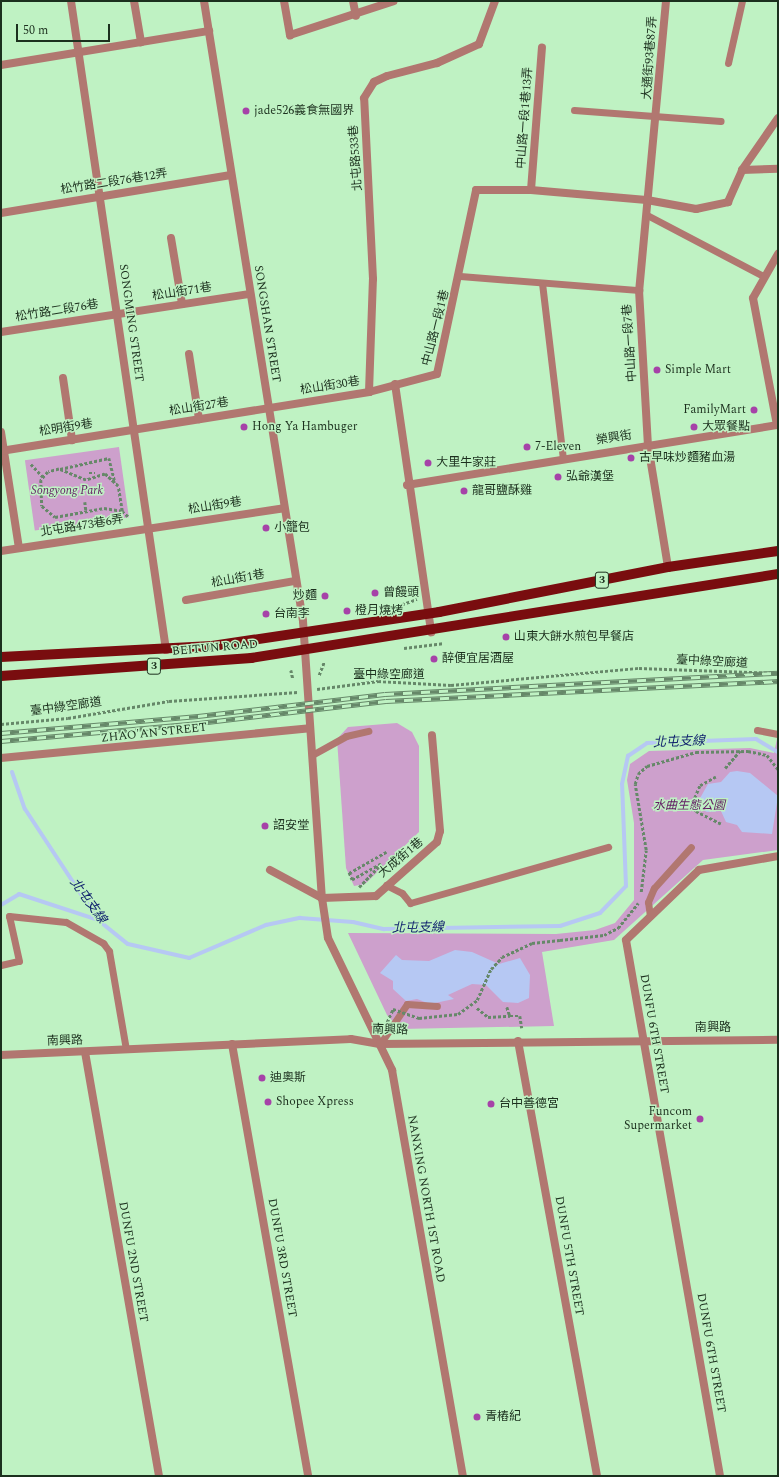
<!DOCTYPE html>
<html>
<head>
<meta charset="utf-8">
<style>
  body { margin:0 }
  #map { position:relative; width:779px; height:1477px; overflow:hidden; background:#bff2c3; font-family:Spectral,"Noto Sans TC",serif }
  div>[style] { position:absolute }
  [style*='--x'] { left:calc(var(--x)*1px); top:calc(var(--y)*1px); width:calc(var(--w)*1px); rotate:calc(var(--a)*1deg) }
  .green>* { inset:0; background:#cda0cc; transform-origin:0 0 }
  .water>* { inset:0; background:#b6c8f3 }
  .stream>* { height:4px; margin:-2px; padding:0 2px; transform-origin:2px; border-radius:2px; background:#b6c8f3 }
  .path>* { height:2.5px; margin-top:-1.25px; transform-origin:0; background:repeating-linear-gradient(90deg,#668869 0 3px,transparent 0 5px) }
  .service>* { height:7px; margin:-3.5px; padding:0 3.5px; transform-origin:3.5px; border-radius:3.5px; background:#b17770 }
  .minor>* { height:8px; margin:-4px; padding:0 4px; transform-origin:4px; border-radius:4px; background:#b17770 }
  .primary>* { height:10px; margin:-5px; padding:0 5px; transform-origin:5px; border-radius:5px; background:#790d0f }
  .rail>* { height:4.5px; margin-top:-2.25px; transform-origin:0; background:repeating-linear-gradient(90deg,#bff2c3 0 9px,#668869 0 18px); box-sizing:border-box; border-block:1px solid #668869 }
  .path-bridge>* { height:2.5px; margin-top:-1.25px; transform-origin:0; background:repeating-linear-gradient(90deg,#668869 0 3px,transparent 0 5px) }
  .dots>* { width:11px; height:11px; translate:-50% -50%; box-sizing:border-box; border:2px solid #bff2c3; border-radius:50% }
  span { translate:-50% -50%; white-space:nowrap; text-align:center; line-height:1.15; -webkit-text-stroke:3px #bff2c3; paint-order:stroke }
  .shield-label span { padding:1px 3px; background:#bff2c3; border:1px solid; border-radius:3px; -webkit-text-stroke-width:0 }
  .shield-label { font-size:11px; color:#1c301e; font-weight:700 }
  .street-label { font-size:12px; color:#1c301e }
  .poi-label { font-size:12px; color:#1c301e }
  .left { translate:0 -50%; text-align:left }
  .right { translate:-100% -50%; text-align:right }
  .park-label { font-size:12px; color:#621b63; font-style:italic }
  .water-label { font-size:13px; color:#0e1f6d; font-style:italic }
  .frame { position:absolute; inset:0; border:2px solid #1c301e; pointer-events:none }
  .scale { position:absolute; left:16px; top:24px; width:94px; height:18px; box-sizing:border-box; border:2px solid #1c301e; border-top:0; padding-left:5px; font-size:12px; line-height:14px; white-space:nowrap; color:#1c301e; -webkit-text-stroke:3px #bff2c3; paint-order:stroke }
</style>
</head>
<body>
<div id="map">
  <div class="green">
    <div style="left:119px;top:447px;width:71px;height:95px;rotate:82deg"></div>
    <div style="clip-path:polygon(397px 723px,412px 732px,419px 746px,419px 832px,365px 884px,354px 886px,346px 868px,337px 739px,348px 727px)"></div>
    <div style="clip-path:polygon(778px 734px,778px 850px,703px 860px,614px 940px,542px 952px,554px 1026px,400px 1029px,387px 1015px,348px 933px,556px 934px,595px 930px,615px 923px,634px 900px,634px 823px,627px 780px,630px 764px,649px 751px,750px 748px,774px 753px)"></div>
  </div>
  <div class="water">
    <div style="clip-path:polygon(737px 771px,750px 773px,778px 796px,772px 834px,742px 832px,737px 825px,726px 822px,721px 811px,707px 812px,699px 808px,699px 800px,708px 784px,721px 782px,730px 772px)"></div>
    <div style="clip-path:polygon(455px 950px,472px 952px,499px 964px,520px 958px,530px 975px,529px 998px,518px 1003px,503px 1002px,486px 985px,472px 984px,448px 995px,454px 999px,430px 1004px,417px 999px,406px 1001px,393px 989px,393px 981px,380px 973px,396px 955px,402px 960px,429px 961px)"></div>
  </div>
  <div class="stream">
    <div style="--x:12;--y:772;--w:39;--a:71"></div>
    <div style="--x:25;--y:809;--w:133;--a:56.7"></div>
    <div style="--x:98;--y:920;--w:38;--a:39"></div>
    <div style="--x:128;--y:944;--w:63;--a:12.9"></div>
    <div style="--x:189;--y:958;--w:84;--a:-23.2"></div>
    <div style="--x:266;--y:925;--w:35;--a:-12"></div>
    <div style="--x:300;--y:918;--w:53;--a:4.3"></div>
    <div style="--x:353;--y:922;--w:32;--a:13"></div>
    <div style="--x:384;--y:929;--w:176;--a:-1"></div>
    <div style="--x:560;--y:926;--w:42;--a:-18"></div>
    <div style="--x:600;--y:913;--w:37;--a:-46"></div>
    <div style="--x:626;--y:886;--w:102;--a:-92.2"></div>
    <div style="--x:622;--y:784;--w:29;--a:-78"></div>
    <div style="--x:628;--y:756;--w:23;--a:-34"></div>
    <div style="--x:647;--y:743;--w:109;--a:-2.1"></div>
    <div style="--x:756;--y:739;--w:26;--a:31"></div>
    <div style="--x:1;--y:905;--w:21;--a:-31"></div>
    <div style="--x:19;--y:894;--w:83;--a:18.2"></div>
  </div>
  <div class="path">
    <div style="--x:31;--y:464;--w:18;--a:47"></div>
    <div style="--x:60;--y:469;--w:50;--a:-12.7"></div>
    <div style="--x:109;--y:458;--w:25;--a:76"></div>
    <div style="--x:89;--y:473;--w:6;--a:0"></div>
    <div style="--x:100;--y:494;--w:3;--a:0"></div>
    <div style="--x:85;--y:502;--w:8;--a:83"></div>
    <div style="--x:122;--y:511;--w:25;--a:-99"></div>
    <div style="--x:118;--y:486;--w:18;--a:-137"></div>
    <div style="--x:105;--y:474;--w:20;--a:162"></div>
    <div style="--x:86;--y:480;--w:29;--a:-158"></div>
    <div style="--x:59;--y:469;--w:11;--a:165"></div>
    <div style="--x:48;--y:472;--w:11;--a:131"></div>
    <div style="--x:41;--y:480;--w:26;--a:88"></div>
    <div style="--x:42;--y:506;--w:17;--a:40"></div>
    <div style="--x:55;--y:517;--w:50;--a:-10.4"></div>
    <div style="--x:104;--y:508;--w:18;--a:9"></div>
    <div style="--x:122;--y:511;--w:9;--a:41"></div>
    <div style="--x:397;--y:606;--w:21;--a:-19"></div>
    <div style="--x:404;--y:648;--w:39;--a:-7"></div>
    <div style="--x:291;--y:670;--w:9;--a:77"></div>
    <div style="--x:319;--y:675;--w:14;--a:-69"></div>
    <div style="--x:317;--y:689;--w:62;--a:-7.5"></div>
    <div style="--x:378;--y:681;--w:73;--a:3.1"></div>
    <div style="--x:451;--y:685;--w:189;--a:-5.2"></div>
    <div style="--x:639;--y:668;--w:139;--a:2.1"></div>
    <div style="--x:1;--y:724;--w:67;--a:-5.1"></div>
    <div style="--x:68;--y:718;--w:102;--a:-9.6"></div>
    <div style="--x:169;--y:701;--w:129;--a:-4"></div>
    <div style="--x:725;--y:768;--w:23;--a:-49"></div>
    <div style="--x:716;--y:777;--w:18;--a:151"></div>
    <div style="--x:700;--y:786;--w:21;--a:113"></div>
    <div style="--x:692;--y:805;--w:7;--a:56"></div>
    <div style="--x:696;--y:811;--w:28;--a:27"></div>
    <div style="--x:359;--y:887;--w:32;--a:-46"></div>
    <div style="--x:381;--y:864;--w:33;--a:151"></div>
    <div style="--x:352;--y:880;--w:8;--a:-113"></div>
    <div style="--x:349;--y:873;--w:43;--a:-29.6"></div>
    <div style="--x:641;--y:892;--w:42;--a:-83.2"></div>
    <div style="--x:646;--y:850;--w:67;--a:-99.5"></div>
    <div style="--x:635;--y:784;--w:10;--a:-73"></div>
    <div style="--x:638;--y:774;--w:12;--a:-42"></div>
    <div style="--x:647;--y:766;--w:51;--a:-15.9"></div>
    <div style="--x:696;--y:752;--w:52;--a:-1.1"></div>
    <div style="--x:748;--y:751;--w:19;--a:12"></div>
    <div style="--x:767;--y:755;--w:18;--a:52"></div>
    <div style="--x:560;--y:940;--w:44;--a:-6.5"></div>
    <div style="--x:604;--y:935;--w:16;--a:-27"></div>
    <div style="--x:618;--y:928;--w:32;--a:-51"></div>
    <div style="--x:507;--y:1007;--w:9;--a:72"></div>
    <div style="--x:510;--y:1016;--w:10;--a:0"></div>
    <div style="--x:520;--y:1016;--w:12;--a:81"></div>
    <div style="--x:477;--y:1008;--w:14;--a:39"></div>
    <div style="--x:488;--y:1017;--w:22;--a:-3"></div>
  </div>
  <div class="service">
    <div style="--x:728;--y:63;--w:64;--a:-77.3"></div>
    <div style="--x:574;--y:110;--w:147;--a:4.3"></div>
    <div style="--x:647;--y:215;--w:131;--a:27.7"></div>
    <div style="--x:460;--y:276;--w:180;--a:4.5"></div>
    <div style="--x:542;--y:283;--w:177;--a:83.2"></div>
    <div style="--x:757;--y:730;--w:21;--a:11"></div>
    <div style="--x:312;--y:755;--w:39;--a:-29"></div>
    <div style="--x:346;--y:736;--w:23;--a:-13"></div>
    <div style="--x:386;--y:885;--w:18;--a:27"></div>
    <div style="--x:402;--y:893;--w:13;--a:51"></div>
    <div style="--x:410;--y:903;--w:206;--a:-15.8"></div>
    <div style="--x:650;--y:916;--w:14;--a:-98"></div>
    <div style="--x:648;--y:902;--w:15;--a:-67"></div>
    <div style="--x:654;--y:888;--w:55;--a:-47.9"></div>
    <div style="--x:1;--y:965;--w:18;--a:-13"></div>
    <div style="--x:19;--y:961;--w:46;--a:-102.5"></div>
    <div style="--x:9;--y:916;--w:57;--a:6"></div>
    <div style="--x:66;--y:922;--w:43;--a:29.6"></div>
    <div style="--x:103;--y:943;--w:10;--a:53"></div>
    <div style="--x:109;--y:951;--w:99;--a:80.2"></div>
    <div style="--x:380;--y:1044;--w:48;--a:-56"></div>
    <div style="--x:407;--y:1004;--w:30;--a:4"></div>
  </div>
  <div class="minor">
    <div style="--x:71;--y:1;--w:656;--a:81.67"></div>
    <div style="--x:134;--y:1;--w:42;--a:80.3"></div>
    <div style="--x:204;--y:1;--w:628;--a:80.93"></div>
    <div style="--x:303;--y:621;--w:278;--a:86.1"></div>
    <div style="--x:322;--y:898;--w:40;--a:81.5"></div>
    <div style="--x:328;--y:938;--w:147;--a:64.1"></div>
    <div style="--x:392;--y:1070;--w:412;--a:80.1"></div>
    <div style="--x:284;--y:1;--w:35;--a:80"></div>
    <div style="--x:290;--y:35;--w:109;--a:-18.1"></div>
    <div style="--x:353;--y:1;--w:15;--a:79"></div>
    <div style="--x:666;--y:1;--w:290;--a:95.3"></div>
    <div style="--x:639;--y:290;--w:155;--a:86.7"></div>
    <div style="--x:648;--y:445;--w:124;--a:80.7"></div>
    <div style="--x:1;--y:65;--w:211;--a:-9.3"></div>
    <div style="--x:742;--y:170;--w:36;--a:-2"></div>
    <div style="--x:531;--y:190;--w:143;--a:-85.6"></div>
    <div style="--x:1;--y:213;--w:233;--a:-9.4"></div>
    <div style="--x:171;--y:238;--w:67;--a:80.5"></div>
    <div style="--x:1;--y:332;--w:252;--a:-8.7"></div>
    <div style="--x:189;--y:354;--w:66;--a:81.3"></div>
    <div style="--x:63;--y:378;--w:63;--a:81.7"></div>
    <div style="--x:395;--y:384;--w:251;--a:81.7"></div>
    <div style="--x:369;--y:392;--w:113;--a:-88"></div>
    <div style="--x:373;--y:279;--w:181;--a:-92.8"></div>
    <div style="--x:364;--y:98;--w:19;--a:-58"></div>
    <div style="--x:374;--y:82;--w:14;--a:-25"></div>
    <div style="--x:387;--y:76;--w:52;--a:-14.6"></div>
    <div style="--x:437;--y:63;--w:46;--a:-24.3"></div>
    <div style="--x:479;--y:44;--w:46;--a:-69.6"></div>
    <div style="--x:777;--y:425;--w:129;--a:-100.7"></div>
    <div style="--x:753;--y:298;--w:51;--a:-60.4"></div>
    <div style="--x:1;--y:432;--w:117;--a:81.2"></div>
    <div style="--x:1;--y:451;--w:373;--a:-9.1"></div>
    <div style="--x:369;--y:392;--w:70;--a:-14.8"></div>
    <div style="--x:437;--y:374;--w:188;--a:-78"></div>
    <div style="--x:476;--y:190;--w:55;--a:0"></div>
    <div style="--x:531;--y:190;--w:116;--a:4.9"></div>
    <div style="--x:647;--y:200;--w:50;--a:10.4"></div>
    <div style="--x:696;--y:209;--w:33;--a:-12"></div>
    <div style="--x:728;--y:202;--w:35;--a:-66"></div>
    <div style="--x:742;--y:170;--w:63;--a:-55.3"></div>
    <div style="--x:407;--y:485;--w:376;--a:-9.2"></div>
    <div style="--x:1;--y:551;--w:286;--a:-8.6"></div>
    <div style="--x:186;--y:600;--w:111;--a:-9.9"></div>
    <div style="--x:1;--y:758;--w:310;--a:-5.5"></div>
    <div style="--x:270;--y:870;--w:59;--a:28.3"></div>
    <div style="--x:322;--y:898;--w:54;--a:-2.1"></div>
    <div style="--x:376;--y:896;--w:81;--a:-41.5"></div>
    <div style="--x:437;--y:842;--w:11;--a:-75"></div>
    <div style="--x:440;--y:831;--w:96;--a:-94.8"></div>
    <div style="--x:518;--y:1041;--w:442;--a:79.7"></div>
    <div style="--x:232;--y:1044;--w:439;--a:80"></div>
    <div style="--x:85;--y:1052;--w:430;--a:80.1"></div>
    <div style="--x:1;--y:1055;--w:350;--a:-2.6"></div>
    <div style="--x:351;--y:1039;--w:29;--a:10"></div>
    <div style="--x:380;--y:1044;--w:398;--a:-0.6"></div>
    <div style="--x:720;--y:1476;--w:544;--a:-99.95"></div>
    <div style="--x:626;--y:940;--w:101;--a:-43.8"></div>
    <div style="--x:699;--y:870;--w:80;--a:-10"></div>
  </div>
  <div class="primary">
    <div style="--x:1;--y:657;--w:211;--a:-3"></div>
    <div style="--x:212;--y:646;--w:230;--a:-8.5"></div>
    <div style="--x:439;--y:612;--w:233;--a:-11.1"></div>
    <div style="--x:668;--y:567;--w:111;--a:-8.3"></div>
    <div style="--x:1;--y:676;--w:251;--a:-4.1"></div>
    <div style="--x:251;--y:658;--w:534;--a:-9.06"></div>
  </div>
  <div class="rail">
    <div style="--x:1;--y:733;--w:198;--a:-4.9"></div>
    <div style="--x:198;--y:716;--w:188;--a:-6.7"></div>
    <div style="--x:385;--y:694;--w:394;--a:-3.1"></div>
    <div style="--x:1;--y:741;--w:199;--a:-5.2"></div>
    <div style="--x:199;--y:723;--w:188;--a:-6.7"></div>
    <div style="--x:386;--y:701;--w:393;--a:-2.9"></div>
  </div>
  <div class="path-bridge">
    <div style="--x:387;--y:1022;--w:14;--a:-65"></div>
    <div style="--x:393;--y:1009;--w:28;--a:19"></div>
    <div style="--x:419;--y:1018;--w:39;--a:-6"></div>
    <div style="--x:458;--y:1014;--w:24;--a:-36"></div>
    <div style="--x:477;--y:1000;--w:34;--a:-66"></div>
    <div style="--x:491;--y:969;--w:16;--a:-47"></div>
    <div style="--x:502;--y:957;--w:33;--a:-25"></div>
    <div style="--x:532;--y:943;--w:28;--a:-6"></div>
  </div>
  <div class="dots">
    <div style="left:246px;top:111px;background:#a642a8"></div>
    <div style="left:657px;top:370px;background:#a642a8"></div>
    <div style="left:754px;top:410px;background:#a642a8"></div>
    <div style="left:244px;top:427px;background:#a642a8"></div>
    <div style="left:694px;top:427px;background:#a642a8"></div>
    <div style="left:527px;top:447px;background:#a642a8"></div>
    <div style="left:631px;top:458px;background:#a642a8"></div>
    <div style="left:428px;top:463px;background:#a642a8"></div>
    <div style="left:558px;top:477px;background:#a642a8"></div>
    <div style="left:464px;top:491px;background:#a642a8"></div>
    <div style="left:266px;top:528px;background:#a642a8"></div>
    <div style="left:375px;top:593px;background:#a642a8"></div>
    <div style="left:325px;top:596px;background:#a642a8"></div>
    <div style="left:347px;top:611px;background:#a642a8"></div>
    <div style="left:266px;top:614px;background:#a642a8"></div>
    <div style="left:506px;top:637px;background:#a642a8"></div>
    <div style="left:434px;top:659px;background:#a642a8"></div>
    <div style="left:265px;top:826px;background:#a642a8"></div>
    <div style="left:262px;top:1078px;background:#a642a8"></div>
    <div style="left:268px;top:1102px;background:#a642a8"></div>
    <div style="left:491px;top:1104px;background:#a642a8"></div>
    <div style="left:700px;top:1119px;background:#a642a8"></div>
    <div style="left:477px;top:1417px;background:#a642a8"></div>
  </div>
  <div class="shield-label">
    <span style="left:602px;top:580px">3</span>
    <span style="left:154px;top:666px">3</span>
  </div>
  <div class="street-label">
    <span style="left:650px;top:58px;rotate:-86deg">大通街93巷87弄</span>
    <span style="left:525px;top:118px;rotate:-86deg">中山路一段1巷13弄</span>
    <span style="left:356px;top:158px;rotate:-94deg">北屯路533巷</span>
    <span style="left:114px;top:182px;rotate:-9deg">松竹路二段76巷12弄</span>
    <span style="left:182px;top:292px;rotate:-9deg">松山街71巷</span>
    <span style="left:57px;top:311px;rotate:-9deg">松竹路二段76巷</span>
    <span style="left:131px;top:323px;rotate:82deg">SONGMING STREET</span>
    <span style="left:267px;top:324px;rotate:81deg">SONGSHAN STREET</span>
    <span style="left:436px;top:328px;rotate:-76deg">中山路一段1巷</span>
    <span style="left:630px;top:343px;rotate:-94deg">中山路一段7巷</span>
    <span style="left:330px;top:386px;rotate:-9deg">松山街30巷</span>
    <span style="left:199px;top:407px;rotate:-9deg">松山街27巷</span>
    <span style="left:66px;top:428px;rotate:-9deg">松明街9巷</span>
    <span style="left:614px;top:438px;rotate:-9deg">榮興街</span>
    <span style="left:215px;top:506px;rotate:-9deg">松山街9巷</span>
    <span style="left:82px;top:526px;rotate:-9deg">北屯路473巷6弄</span>
    <span style="left:238px;top:579px;rotate:-10deg">松山街1巷</span>
    <span style="left:215px;top:648px;rotate:-5deg">BEITUN ROAD</span>
    <span style="left:712px;top:662px;rotate:3deg">臺中綠空廊道</span>
    <span style="left:389px;top:675px">臺中綠空廊道</span>
    <span style="left:66px;top:707px;rotate:-8deg">臺中綠空廊道</span>
    <span style="left:154px;top:733px;rotate:-6deg">ZHAO'AN STREET</span>
    <span style="left:401px;top:858px;rotate:-40deg">大成街1巷</span>
    <span style="left:713px;top:1028px">南興路</span>
    <span style="left:390px;top:1030px;rotate:2deg">南興路</span>
    <span style="left:654px;top:1034px;rotate:80deg">DUNFU 6TH STREET</span>
    <span style="left:65px;top:1041px;rotate:-2deg">南興路</span>
    <span style="left:426px;top:1199px;rotate:80deg">NANXING NORTH 1ST ROAD</span>
    <span style="left:569px;top:1256px;rotate:80deg">DUNFU 5TH STREET</span>
    <span style="left:282px;top:1258px;rotate:80deg">DUNFU 3RD STREET</span>
    <span style="left:133px;top:1262px;rotate:80deg">DUNFU 2ND STREET</span>
    <span style="left:711px;top:1353px;rotate:80deg">DUNFU 6TH STREET</span>
  </div>
  <div class="poi-label">
    <span class="left" style="left:254px;top:111px">jade526義食無國界</span>
    <span class="left" style="left:665px;top:370px">Simple Mart</span>
    <span class="right" style="left:746px;top:410px">FamilyMart</span>
    <span class="left" style="left:252px;top:427px">Hong Ya Hambuger</span>
    <span class="left" style="left:702px;top:427px">大眾餐點</span>
    <span class="left" style="left:535px;top:447px">7-Eleven</span>
    <span class="left" style="left:639px;top:458px">古早味炒麵豬血湯</span>
    <span class="left" style="left:436px;top:463px">大里牛家莊</span>
    <span class="left" style="left:566px;top:477px">弘爺漢堡</span>
    <span class="left" style="left:472px;top:491px">龍哥鹽酥雞</span>
    <span class="left" style="left:274px;top:528px">小籠包</span>
    <span class="left" style="left:383px;top:593px">曾饅頭</span>
    <span class="right" style="left:317px;top:596px">炒麵</span>
    <span class="left" style="left:355px;top:611px">橙月燒烤</span>
    <span class="left" style="left:274px;top:614px">台南李</span>
    <span class="left" style="left:514px;top:637px">山東大餅水煎包早餐店</span>
    <span class="left" style="left:442px;top:659px">醉便宜居酒屋</span>
    <span class="left" style="left:273px;top:826px">詔安堂</span>
    <span class="left" style="left:270px;top:1078px">迪奧斯</span>
    <span class="left" style="left:276px;top:1102px">Shopee Xpress</span>
    <span class="left" style="left:499px;top:1104px">台中善德宮</span>
    <span class="right" style="left:692px;top:1119px">Funcom<br>Supermarket</span>
    <span class="left" style="left:485px;top:1417px">青樁紀</span>
  </div>
  <div class="park-label">
    <span style="left:67px;top:491px">Songyong Park</span>
    <span style="left:689px;top:806px">水曲生態公園</span>
  </div>
  <div class="water-label">
    <span style="left:679px;top:742px;rotate:-2deg">北屯支線</span>
    <span style="left:88px;top:901px;rotate:54deg">北屯支線</span>
    <span style="left:418px;top:928px;rotate:-1deg">北屯支線</span>
  </div>
  <div class="frame"></div>
  <div class="scale">50 m</div>
</div>
</body>
</html>
